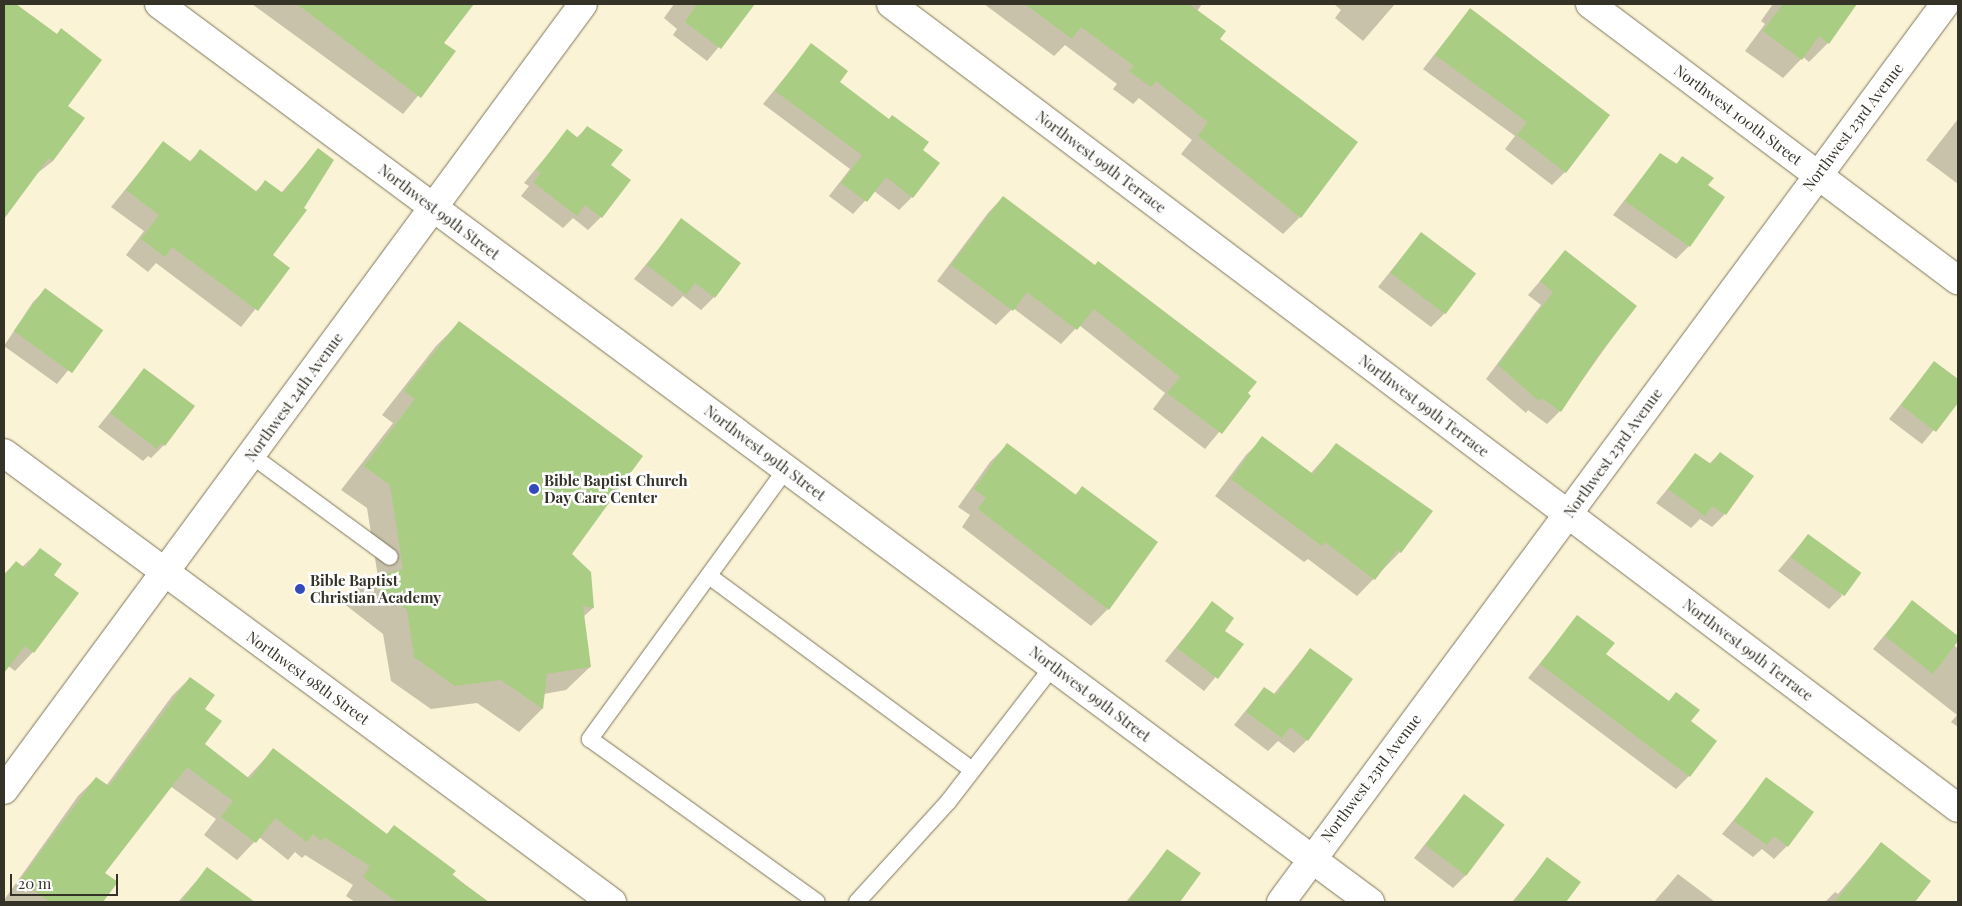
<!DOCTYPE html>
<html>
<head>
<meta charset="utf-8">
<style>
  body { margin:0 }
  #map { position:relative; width:1962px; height:906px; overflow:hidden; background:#fbf3d6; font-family:"Playfair Display",serif }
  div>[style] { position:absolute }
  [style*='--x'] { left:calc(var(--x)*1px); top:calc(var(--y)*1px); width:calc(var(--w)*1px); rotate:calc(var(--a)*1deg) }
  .shadow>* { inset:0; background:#0003 }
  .building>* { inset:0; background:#aacd84; transform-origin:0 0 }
  .roads { filter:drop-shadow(0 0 1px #7d765c) drop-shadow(0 0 1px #7d765c) }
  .service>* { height:16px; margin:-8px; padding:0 8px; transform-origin:8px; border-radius:8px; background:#fff }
  .minor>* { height:28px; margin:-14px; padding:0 14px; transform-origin:14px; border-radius:14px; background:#fff }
  .dots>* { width:14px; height:14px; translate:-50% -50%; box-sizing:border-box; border:2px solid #fff; border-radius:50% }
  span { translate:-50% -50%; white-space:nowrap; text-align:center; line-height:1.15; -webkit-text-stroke:5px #fff; paint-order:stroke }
  .street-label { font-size:15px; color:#353227 }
  .poi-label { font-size:15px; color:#353227; font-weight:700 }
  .left { translate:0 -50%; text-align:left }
  .frame { position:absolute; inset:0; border:5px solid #353227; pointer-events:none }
  .scale { position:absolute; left:10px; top:874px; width:108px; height:22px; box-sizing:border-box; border:2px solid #353227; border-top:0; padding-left:6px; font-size:15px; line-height:18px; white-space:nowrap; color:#353227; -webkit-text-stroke:4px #fff; paint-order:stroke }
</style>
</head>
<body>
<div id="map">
  <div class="shadow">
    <div style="clip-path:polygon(4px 4px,14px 4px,56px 35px,61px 30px,66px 106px,53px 161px,35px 175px,4px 217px,4px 102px,15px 86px,4px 78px)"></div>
    <div style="clip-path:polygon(252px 4px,472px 4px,443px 43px,454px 52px,403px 114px)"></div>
    <div style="clip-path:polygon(674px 4px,737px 4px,748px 12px,707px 61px,673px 35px,677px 29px,664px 18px)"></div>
    <div style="clip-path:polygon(984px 4px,1136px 4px,1144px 10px,1149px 4px,1202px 4px,1197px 11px,1218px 39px,1300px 217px,1283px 234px,1181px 154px,1192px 140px,1139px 98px,1133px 104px,1113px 89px,1117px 84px,1065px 45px,1054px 56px)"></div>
    <div style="clip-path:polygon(1334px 4px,1395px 4px,1363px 41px,1335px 18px,1341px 10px)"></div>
    <div style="clip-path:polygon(1773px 4px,1852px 4px,1854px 6px,1828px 43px,1809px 62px,1803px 57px,1783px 78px,1745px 51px,1765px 24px,1761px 21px)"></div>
    <div style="clip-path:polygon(1470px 9px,1565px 172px,1552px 185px,1505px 149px,1515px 136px,1423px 69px)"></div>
    <div style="clip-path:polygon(811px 45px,838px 82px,922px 150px,912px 197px,899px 210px,874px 191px,853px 214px,829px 196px,850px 169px,763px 104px)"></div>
    <div style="clip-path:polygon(1958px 119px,1958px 184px,1926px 160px)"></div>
    <div style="clip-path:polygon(587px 128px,610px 165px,601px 217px,588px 230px,573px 218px,563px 228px,521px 196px,529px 186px,524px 183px,567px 131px,576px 138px)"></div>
    <div style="clip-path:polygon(163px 143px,189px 162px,200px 151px,255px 192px,265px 182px,281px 193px,318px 150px,271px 256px,288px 268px,241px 327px,156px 263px,148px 272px,126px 255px,144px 231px,111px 207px)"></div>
    <div style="clip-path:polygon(1660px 154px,1675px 165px,1682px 158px,1689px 246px,1676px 259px,1613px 215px)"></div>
    <div style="clip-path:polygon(1003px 197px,1249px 396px,1205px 449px,1153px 409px,1165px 393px,1079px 325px,1061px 344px,1013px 308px,996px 325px,937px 281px,988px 213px)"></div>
    <div style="clip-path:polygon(682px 220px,714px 297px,701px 310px,683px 296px,672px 307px,634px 279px)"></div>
    <div style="clip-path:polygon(1421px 233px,1444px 314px,1431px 327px,1378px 287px)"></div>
    <div style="clip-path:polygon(1565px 252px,1635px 306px,1560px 411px,1547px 424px,1528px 410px,1526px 413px,1486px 379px,1541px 305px,1528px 295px)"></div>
    <div style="clip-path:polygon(46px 289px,101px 330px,57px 384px,4px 346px,33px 302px)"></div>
    <div style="clip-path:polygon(459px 323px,593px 608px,583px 617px,590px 667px,566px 690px,544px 694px,542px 709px,519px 732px,477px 703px,431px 709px,391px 681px,383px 634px,343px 603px,366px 580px,378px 577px,367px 508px,341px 490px,393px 423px,382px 415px,436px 346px)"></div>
    <div style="clip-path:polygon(144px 370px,164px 445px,151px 458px,148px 456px,143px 461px,98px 427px)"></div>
    <div style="clip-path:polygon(1928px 370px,1958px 394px,1958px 401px,1922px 444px,1889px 419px)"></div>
    <div style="clip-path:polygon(1263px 438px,1311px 473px,1337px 444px,1400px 552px,1357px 596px,1308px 559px,1304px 562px,1215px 496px,1246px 455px)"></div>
    <div style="clip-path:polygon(1007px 445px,1075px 495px,1082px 488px,1108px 609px,1091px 626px,962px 527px,970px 515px,958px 507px,990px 462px)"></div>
    <div style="clip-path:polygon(1720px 453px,1752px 476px,1724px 515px,1708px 501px,1724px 515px,1712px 527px,1700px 519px,1691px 528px,1656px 503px,1696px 454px,1709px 464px)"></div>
    <div style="clip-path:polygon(1808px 535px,1842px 596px,1829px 609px,1778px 571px)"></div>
    <div style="clip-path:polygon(40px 550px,52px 575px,33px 652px,15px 671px,7px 665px,4px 668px,4px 574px,16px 562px,22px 567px)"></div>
    <div style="clip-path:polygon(1912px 602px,1958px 638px,1954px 645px,1958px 649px,1958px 727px,1951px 722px,1957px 715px,1873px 649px)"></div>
    <div style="clip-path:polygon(1212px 603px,1223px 631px,1242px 645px,1204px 691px,1165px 661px)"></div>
    <div style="clip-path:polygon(1577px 617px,1604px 654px,1668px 702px,1676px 694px,1689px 721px,1689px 776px,1676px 789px,1528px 678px)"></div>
    <div style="clip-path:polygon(1310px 649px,1307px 740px,1294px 753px,1278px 741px,1268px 751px,1234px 725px,1264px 688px,1273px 695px)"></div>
    <div style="clip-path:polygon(190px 678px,203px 709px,203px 744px,247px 778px,273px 750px,386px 835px,394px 826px,486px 902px,355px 902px,346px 896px,353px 885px,305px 855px,302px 858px,295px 852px,288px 860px,259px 837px,237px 860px,204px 835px,216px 819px,170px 786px,103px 873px,116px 882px,101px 902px,7px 902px,4px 900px,78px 796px,96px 778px,106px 786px,172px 696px)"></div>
    <div style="clip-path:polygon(1767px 779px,1787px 846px,1774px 859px,1762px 849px,1753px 857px,1722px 834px)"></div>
    <div style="clip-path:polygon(1464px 795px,1466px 875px,1453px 888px,1414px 858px)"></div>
    <div style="clip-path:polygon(1881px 844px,1930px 881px,1914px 902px,1825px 902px,1835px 892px,1838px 894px)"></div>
    <div style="clip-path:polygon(1167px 851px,1199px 874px,1178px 902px,1126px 902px)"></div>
    <div style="clip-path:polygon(1547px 859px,1579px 882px,1564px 902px,1512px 902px)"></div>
    <div style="clip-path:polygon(207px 869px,253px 902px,178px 902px)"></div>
    <div style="clip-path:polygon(1678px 874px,1715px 902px,1654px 902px)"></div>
  </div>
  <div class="building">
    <div style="clip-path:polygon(4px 4px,16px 4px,57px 34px,61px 28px,102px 60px,68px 106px,85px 118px,53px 161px,49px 158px,4px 219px)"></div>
    <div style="clip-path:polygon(297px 4px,474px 4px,444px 43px,456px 51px,421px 98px)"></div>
    <div style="clip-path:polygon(697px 4px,755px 4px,721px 49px,685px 22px)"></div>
    <div style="clip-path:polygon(1025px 4px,1189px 4px,1226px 31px,1220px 39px,1358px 142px,1301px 218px,1198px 136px,1208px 122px,1156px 81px,1151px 87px,1129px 71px,1134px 66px,1081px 27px,1072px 39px)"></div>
    <div style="clip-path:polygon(1783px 4px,1857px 4px,1829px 44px,1819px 36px,1802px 60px,1763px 31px)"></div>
    <div style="clip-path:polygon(1470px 8px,1610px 115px,1566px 173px,1517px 135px,1527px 122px,1435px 55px)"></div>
    <div style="clip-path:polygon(811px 43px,848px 71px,840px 82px,889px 119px,892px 115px,929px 142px,923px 150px,940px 163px,913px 198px,886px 177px,867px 202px,841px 183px,862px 155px,775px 91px)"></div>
    <div style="clip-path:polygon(587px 126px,623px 150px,611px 165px,631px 180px,602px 218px,585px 205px,577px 216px,533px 182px,541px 173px,536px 170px,567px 129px,578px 138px)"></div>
    <div style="clip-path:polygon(163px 141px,191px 162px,200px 149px,257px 192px,265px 180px,283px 193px,318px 148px,334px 160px,304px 208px,307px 210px,273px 255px,290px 268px,258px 311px,172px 247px,165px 257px,141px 239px,159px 215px,126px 190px)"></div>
    <div style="clip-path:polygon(1660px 153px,1677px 164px,1682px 156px,1714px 178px,1708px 185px,1725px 197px,1690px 247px,1625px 201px)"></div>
    <div style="clip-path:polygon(1003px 196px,1095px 265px,1098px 261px,1257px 382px,1248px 393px,1251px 396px,1222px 434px,1167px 393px,1180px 377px,1094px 309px,1077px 330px,1027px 292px,1013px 311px,951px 265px)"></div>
    <div style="clip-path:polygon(681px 218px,741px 263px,715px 298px,695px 283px,686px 295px,647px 265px)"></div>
    <div style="left:1421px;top:232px;width:69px;height:51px;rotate:37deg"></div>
    <div style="clip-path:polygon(1565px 250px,1637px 306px,1599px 355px,1561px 412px,1542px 398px,1539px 401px,1498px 365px,1553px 292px,1540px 281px)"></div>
    <div style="left:45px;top:288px;width:72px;height:53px;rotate:36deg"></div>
    <div style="clip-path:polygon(459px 321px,643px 456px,572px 554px,591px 572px,594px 608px,583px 606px,591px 667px,547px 674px,543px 709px,501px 680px,455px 686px,414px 657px,407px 610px,365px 579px,403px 569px,390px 485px,364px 466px,415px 399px,404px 391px)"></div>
    <div style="clip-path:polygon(1934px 361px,1958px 379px,1958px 403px,1936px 432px,1901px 405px)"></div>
    <div style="clip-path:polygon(144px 368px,195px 406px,165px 446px,161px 443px,157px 449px,110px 413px)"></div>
    <div style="clip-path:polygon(1262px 436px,1313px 474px,1336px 443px,1433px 511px,1401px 553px,1397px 550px,1375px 580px,1325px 542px,1322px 546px,1231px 479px)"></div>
    <div style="clip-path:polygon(1007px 443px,1076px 495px,1082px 486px,1158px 542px,1109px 610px,978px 509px,986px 498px,974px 489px)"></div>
    <div style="clip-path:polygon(1720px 452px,1754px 476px,1726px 515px,1712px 506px,1705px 516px,1668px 489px,1695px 453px,1711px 464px)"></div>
    <div style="left:1808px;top:534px;width:66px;height:29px;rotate:36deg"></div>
    <div style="clip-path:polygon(40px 548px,62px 564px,54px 575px,79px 593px,34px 653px,25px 646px,4px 673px,4px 576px,16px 561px,25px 568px)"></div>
    <div style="clip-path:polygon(1912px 600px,1958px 636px,1958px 641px,1933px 674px,1885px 636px)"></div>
    <div style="clip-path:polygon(1212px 601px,1234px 618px,1225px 631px,1244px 644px,1218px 679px,1177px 648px)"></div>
    <div style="clip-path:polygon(1577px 615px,1615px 643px,1606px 654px,1669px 701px,1676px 692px,1700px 710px,1691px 721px,1717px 741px,1690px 777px,1540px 664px)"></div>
    <div style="clip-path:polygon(1310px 648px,1353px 679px,1308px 741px,1290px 727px,1282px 738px,1246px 712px,1264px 687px,1276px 695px)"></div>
    <div style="clip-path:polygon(190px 677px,215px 695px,205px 709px,222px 721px,205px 744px,250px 779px,273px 748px,387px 834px,394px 825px,456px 871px,452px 875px,489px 902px,397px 902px,363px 877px,370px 866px,324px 837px,321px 841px,313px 834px,307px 842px,275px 818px,256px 843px,221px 817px,233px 801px,187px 767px,105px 873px,118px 882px,103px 902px,50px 902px,20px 880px,96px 777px,109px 786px)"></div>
    <div style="clip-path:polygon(1766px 777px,1814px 812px,1788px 847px,1774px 836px,1767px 845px,1734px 821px)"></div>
    <div style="left:1464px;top:794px;width:51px;height:64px;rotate:37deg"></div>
    <div style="clip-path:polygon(1881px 842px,1931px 881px,1915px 902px,1835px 902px)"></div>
    <div style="clip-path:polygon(1167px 849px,1201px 873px,1180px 902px,1128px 902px)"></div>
    <div style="clip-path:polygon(1547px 857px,1581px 882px,1566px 902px,1514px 902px)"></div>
    <div style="clip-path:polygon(207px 867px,255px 902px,181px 902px)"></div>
  </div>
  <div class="roads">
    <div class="service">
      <div style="--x:251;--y:455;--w:172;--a:36.3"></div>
      <div style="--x:786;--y:469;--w:334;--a:126"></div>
      <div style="--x:590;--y:739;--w:279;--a:35.7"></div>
      <div style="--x:709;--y:576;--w:327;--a:36.4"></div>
      <div style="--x:857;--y:902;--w:135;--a:-47.7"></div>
      <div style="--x:948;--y:802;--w:172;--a:-52.3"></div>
    </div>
    <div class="minor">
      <div style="--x:159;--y:4;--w:1508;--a:36.56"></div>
      <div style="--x:891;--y:4;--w:1336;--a:37"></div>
      <div style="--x:1590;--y:4;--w:460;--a:36.9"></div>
      <div style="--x:4;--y:453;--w:756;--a:36.45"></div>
      <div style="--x:4;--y:790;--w:976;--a:-53.62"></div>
      <div style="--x:1281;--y:902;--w:1117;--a:-53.52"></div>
    </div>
  </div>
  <div class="dots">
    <div style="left:534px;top:489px;background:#324abb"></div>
    <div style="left:300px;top:589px;background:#324abb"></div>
  </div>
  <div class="street-label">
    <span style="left:1738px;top:115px;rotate:37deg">Northwest 100th Street</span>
    <span style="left:1853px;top:127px;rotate:-53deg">Northwest 23rd Avenue</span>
    <span style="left:1101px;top:162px;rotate:37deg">Northwest 99th Terrace</span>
    <span style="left:439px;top:212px;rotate:37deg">Northwest 99th Street</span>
    <span style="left:294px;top:397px;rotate:-54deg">Northwest 24th Avenue</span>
    <span style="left:1424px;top:406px;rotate:37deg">Northwest 99th Terrace</span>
    <span style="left:765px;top:453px;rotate:37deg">Northwest 99th Street</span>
    <span style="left:1613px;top:453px;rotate:-54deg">Northwest 23rd Avenue</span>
    <span style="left:1748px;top:650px;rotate:37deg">Northwest 99th Terrace</span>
    <span style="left:308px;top:678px;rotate:36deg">Northwest 98th Street</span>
    <span style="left:1090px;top:694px;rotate:37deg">Northwest 99th Street</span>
    <span style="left:1371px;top:778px;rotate:-53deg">Northwest 23rd Avenue</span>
  </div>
  <div class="poi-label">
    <span class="left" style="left:544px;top:489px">Bible Baptist Church<br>Day Care Center</span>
    <span class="left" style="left:310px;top:589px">Bible Baptist<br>Christian Academy</span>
  </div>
  <div class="frame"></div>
  <div class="scale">20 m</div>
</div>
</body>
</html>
